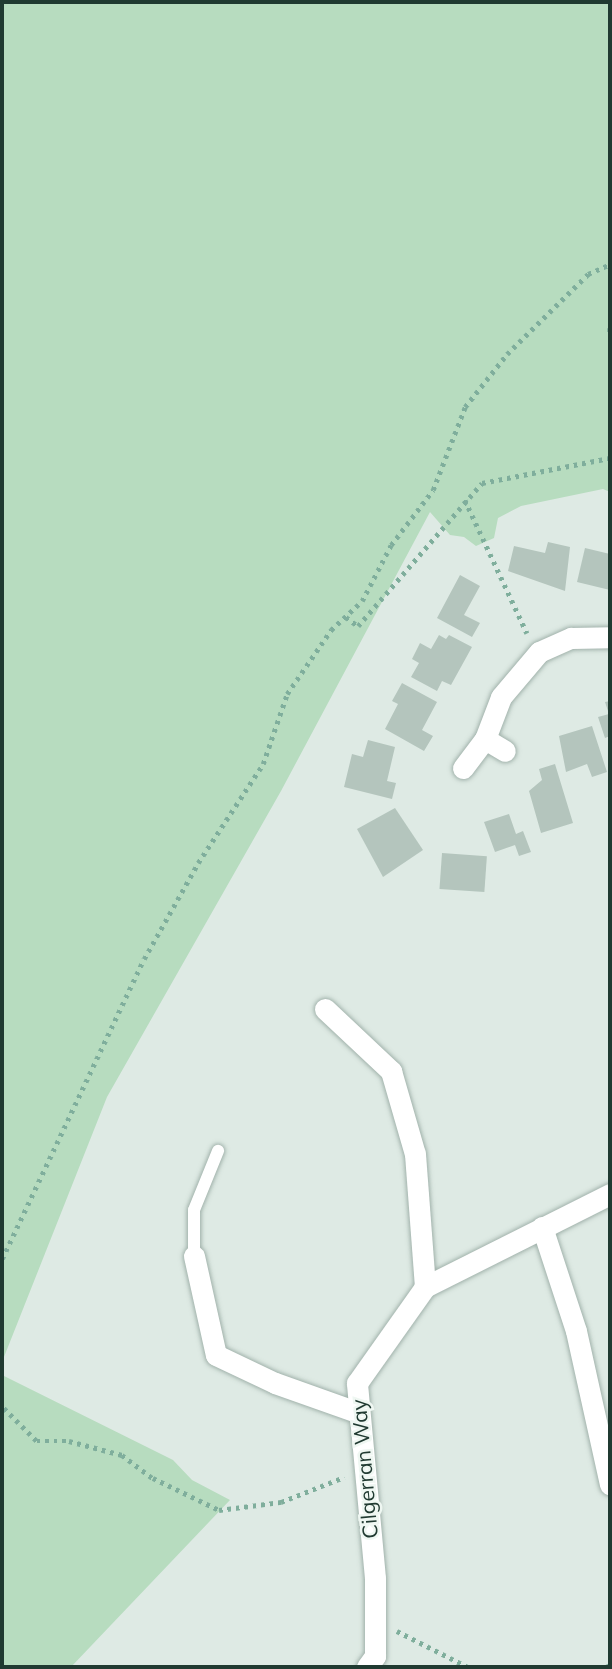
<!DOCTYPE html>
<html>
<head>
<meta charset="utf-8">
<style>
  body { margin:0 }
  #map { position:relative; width:612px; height:1669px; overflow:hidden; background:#deeae4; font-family:Mulish,sans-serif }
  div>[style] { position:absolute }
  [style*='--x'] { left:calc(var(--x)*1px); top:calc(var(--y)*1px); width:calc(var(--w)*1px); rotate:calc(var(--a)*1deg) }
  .green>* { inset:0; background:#b7dcbf }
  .building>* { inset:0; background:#b4c5bd; transform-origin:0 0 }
  .path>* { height:4.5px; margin-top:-2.25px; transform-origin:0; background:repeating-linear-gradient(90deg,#7fae9c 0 3.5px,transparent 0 8.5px) }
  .roads { filter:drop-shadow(0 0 2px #a1b2ab) drop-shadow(0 0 2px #a1b2ab) }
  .lane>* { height:12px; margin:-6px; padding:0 6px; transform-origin:6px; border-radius:6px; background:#fff }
  .street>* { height:21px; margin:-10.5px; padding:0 10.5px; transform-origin:10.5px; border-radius:10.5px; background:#fff }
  span { translate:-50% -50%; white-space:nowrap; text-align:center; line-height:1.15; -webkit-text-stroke:5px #eff7f2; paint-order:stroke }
  .street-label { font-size:21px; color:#203a31 }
  .frame { position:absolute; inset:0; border:4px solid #203a31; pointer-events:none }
</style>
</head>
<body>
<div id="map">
  <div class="green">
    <div style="clip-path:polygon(2px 2px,610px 2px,610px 492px,603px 489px,521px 506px,498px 518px,494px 538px,476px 546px,464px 537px,450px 535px,430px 512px,281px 791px,107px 1097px,2px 1362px)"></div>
    <div style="clip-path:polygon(2px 1375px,173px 1460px,192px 1480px,230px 1500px,71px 1667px,2px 1667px)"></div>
  </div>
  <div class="building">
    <div style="clip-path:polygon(548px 542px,570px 547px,565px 591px,508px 571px,514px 546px,545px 553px)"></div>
    <div style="clip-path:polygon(585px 548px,610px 554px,610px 590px,577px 582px)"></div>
    <div style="clip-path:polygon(460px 575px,480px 586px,464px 615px,480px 623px,472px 637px,437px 618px)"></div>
    <div style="clip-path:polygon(439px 635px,446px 639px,449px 635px,472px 647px,451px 685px,442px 681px,437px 691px,411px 677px,419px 663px,412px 659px,420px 643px,431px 649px)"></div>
    <div style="clip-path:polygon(402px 683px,437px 702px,422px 730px,433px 736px,424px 751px,385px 729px,398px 704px,392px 701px)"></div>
    <div style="clip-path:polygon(610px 701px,610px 736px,605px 738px,598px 717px,609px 714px,605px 702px)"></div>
    <div style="clip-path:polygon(592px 726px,607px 772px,592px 777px,587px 764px,566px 772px,559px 736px)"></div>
    <div style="clip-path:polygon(368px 740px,395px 747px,387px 781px,396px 783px,392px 799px,344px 787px,352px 754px,363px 757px)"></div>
    <div style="clip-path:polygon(555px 764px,573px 823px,541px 833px,529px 791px,542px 780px,539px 769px)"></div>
    <div style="clip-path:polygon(395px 808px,423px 850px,383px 877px,357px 829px)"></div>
    <div style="clip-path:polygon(509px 814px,516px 834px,523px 831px,531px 852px,519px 856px,515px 845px,495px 852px,484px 822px)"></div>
    <div style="left:442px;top:853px;width:45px;height:36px;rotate:4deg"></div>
  </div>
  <div class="path">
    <div style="--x:610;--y:328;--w:4;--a:90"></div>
    <div style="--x:465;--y:500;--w:147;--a:65"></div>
    <div style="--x:346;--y:617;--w:15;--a:37"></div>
    <div style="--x:358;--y:626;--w:189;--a:-49.1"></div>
    <div style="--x:482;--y:483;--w:130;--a:-11.1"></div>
    <div style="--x:2;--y:1259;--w:332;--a:-64.7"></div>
    <div style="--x:144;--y:959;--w:110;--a:-60.6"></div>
    <div style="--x:198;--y:863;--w:118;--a:-56.7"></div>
    <div style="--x:263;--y:764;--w:74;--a:-71.1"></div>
    <div style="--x:287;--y:694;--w:78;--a:-55.5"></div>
    <div style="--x:331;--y:630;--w:42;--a:-43.1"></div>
    <div style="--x:362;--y:601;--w:63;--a:-62.6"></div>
    <div style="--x:391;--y:545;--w:69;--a:-52.6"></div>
    <div style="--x:433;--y:490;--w:89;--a:-68.9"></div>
    <div style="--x:465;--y:407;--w:68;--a:-51.6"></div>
    <div style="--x:507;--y:354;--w:114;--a:-44.6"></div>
    <div style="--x:588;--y:274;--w:24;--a:-24"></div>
    <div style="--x:2;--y:1410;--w:3;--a:-45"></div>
    <div style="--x:4;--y:1408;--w:47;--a:45"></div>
    <div style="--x:37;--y:1441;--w:32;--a:0"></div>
    <div style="--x:69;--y:1441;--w:55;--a:14.8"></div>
    <div style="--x:122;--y:1455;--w:39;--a:37"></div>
    <div style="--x:153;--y:1478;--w:73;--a:25.9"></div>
    <div style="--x:219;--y:1510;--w:63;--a:-7.4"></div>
    <div style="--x:281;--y:1502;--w:68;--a:-21.6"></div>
    <div style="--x:397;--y:1631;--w:80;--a:26.9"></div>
    <div style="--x:606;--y:1667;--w:4;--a:-27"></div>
  </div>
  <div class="roads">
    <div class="lane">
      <div style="--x:194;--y:1256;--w:46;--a:-90"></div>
      <div style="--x:194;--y:1210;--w:64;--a:-67.9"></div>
    </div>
    <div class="street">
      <div style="--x:485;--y:739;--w:23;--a:31"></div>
      <div style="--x:463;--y:768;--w:36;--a:-53"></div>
      <div style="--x:485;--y:739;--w:45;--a:-69.1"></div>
      <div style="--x:501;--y:697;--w:59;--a:-49.8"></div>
      <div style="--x:539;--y:652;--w:35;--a:-24"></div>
      <div style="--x:571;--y:638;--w:39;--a:-1"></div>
      <div style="--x:325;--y:1009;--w:91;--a:43.2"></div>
      <div style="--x:391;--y:1071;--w:86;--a:73.9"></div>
      <div style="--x:415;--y:1154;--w:133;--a:85.7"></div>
      <div style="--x:542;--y:1227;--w:109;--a:71.9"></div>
      <div style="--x:576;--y:1331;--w:157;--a:77.5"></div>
      <div style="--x:194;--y:1256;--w:101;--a:77.5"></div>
      <div style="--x:216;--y:1355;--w:65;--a:25.4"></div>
      <div style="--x:275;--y:1383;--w:87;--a:19.5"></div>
      <div style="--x:367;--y:1667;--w:14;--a:-54"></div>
      <div style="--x:375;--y:1656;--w:78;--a:-90"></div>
      <div style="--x:375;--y:1578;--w:196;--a:-95.3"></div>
      <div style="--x:357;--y:1383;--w:118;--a:-54.7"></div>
      <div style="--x:425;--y:1287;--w:207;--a:-26.7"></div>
    </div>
  </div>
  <div class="street-label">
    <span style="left:364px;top:1469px;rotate:-95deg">Cilgerran Way</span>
  </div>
  <div class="frame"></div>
</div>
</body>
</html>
